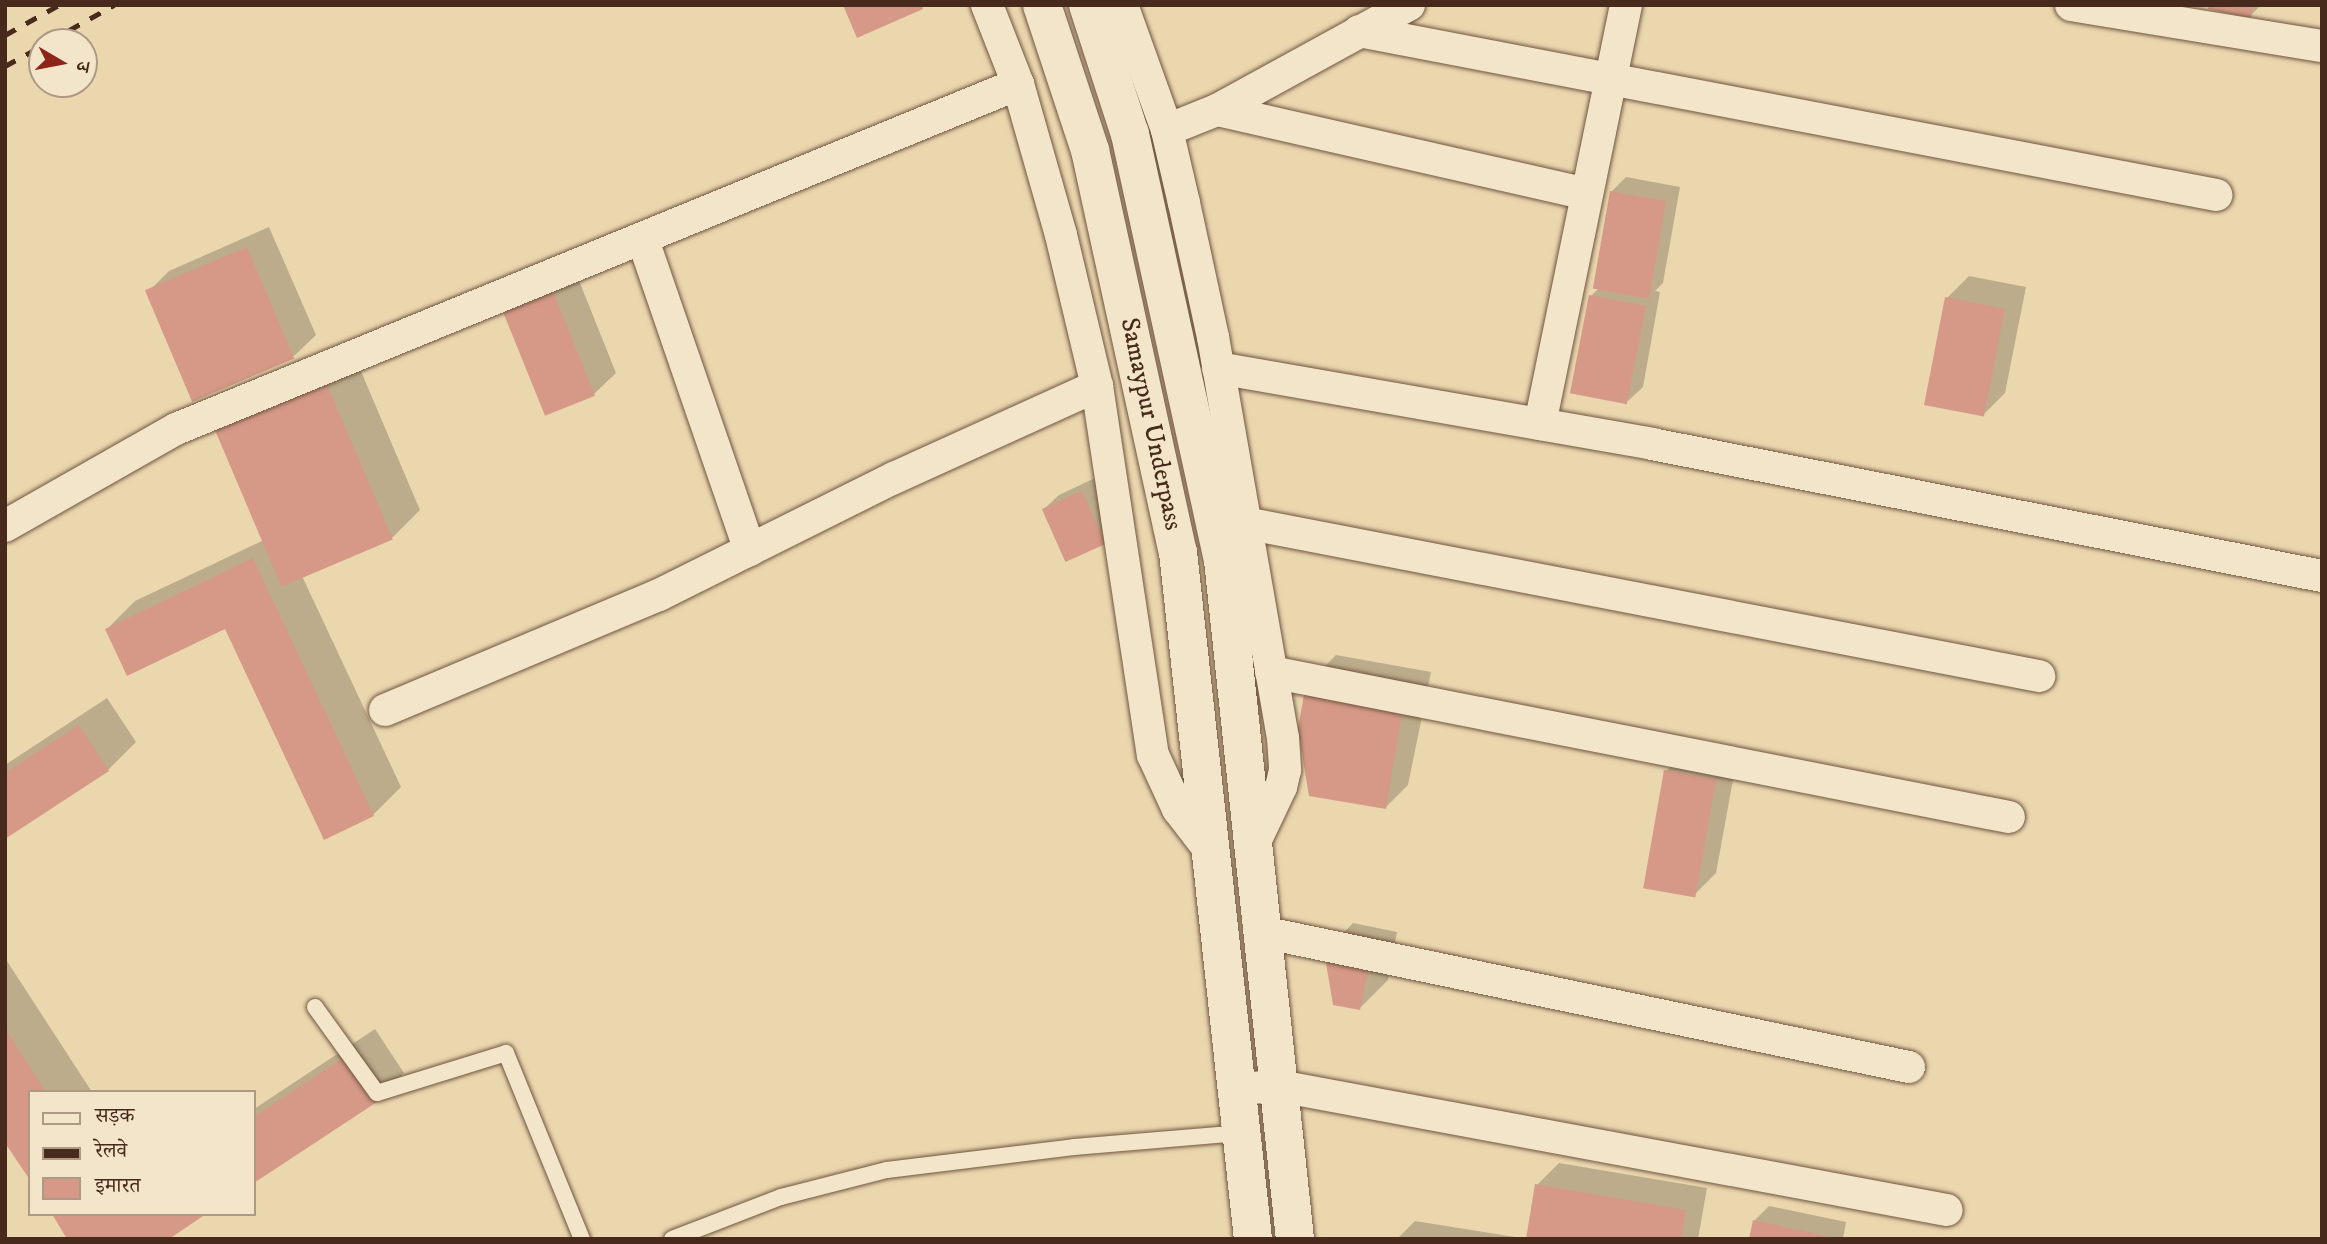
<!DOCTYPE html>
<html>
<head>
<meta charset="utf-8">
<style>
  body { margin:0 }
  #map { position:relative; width:2327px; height:1244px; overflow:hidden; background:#ebd7ae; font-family:"IM FELL DW Pica","Noto Serif Devanagari",serif }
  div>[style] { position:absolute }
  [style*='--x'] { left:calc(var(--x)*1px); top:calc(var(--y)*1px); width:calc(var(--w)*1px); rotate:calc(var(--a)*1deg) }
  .shadow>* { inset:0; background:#0003 }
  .building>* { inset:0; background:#d69987; transform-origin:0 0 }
  .roads { filter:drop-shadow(0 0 2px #705540) drop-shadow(0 0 2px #705540) }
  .service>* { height:16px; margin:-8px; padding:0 8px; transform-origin:8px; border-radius:8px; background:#f2e5ca }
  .minor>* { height:32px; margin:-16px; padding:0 16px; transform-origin:16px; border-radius:16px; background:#f2e5ca }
  .secondary>* { height:38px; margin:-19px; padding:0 19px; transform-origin:19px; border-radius:19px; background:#f2e5ca }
  .rail>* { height:5px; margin-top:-2.5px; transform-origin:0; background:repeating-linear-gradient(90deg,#472a1b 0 12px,transparent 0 24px) }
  span { translate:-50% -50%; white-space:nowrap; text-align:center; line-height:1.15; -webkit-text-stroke:7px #f2e5ca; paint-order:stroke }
  .street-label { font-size:26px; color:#472a1b }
  .frame { position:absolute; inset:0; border:7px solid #472a1b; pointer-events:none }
  .legend { position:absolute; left:28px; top:1090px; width:228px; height:126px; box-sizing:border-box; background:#f2e5ca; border:2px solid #ae9a84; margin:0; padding:9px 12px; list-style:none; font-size:21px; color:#472a1b }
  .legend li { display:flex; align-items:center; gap:14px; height:35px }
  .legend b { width:35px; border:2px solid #ae9a84 }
  .north { position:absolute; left:28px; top:28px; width:70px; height:70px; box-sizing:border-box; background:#f2e5ca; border:2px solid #ae9a84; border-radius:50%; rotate:100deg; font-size:19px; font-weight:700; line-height:28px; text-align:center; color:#472a1b }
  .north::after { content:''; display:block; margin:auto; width:24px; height:32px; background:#8f2418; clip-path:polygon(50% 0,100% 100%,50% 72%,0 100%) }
</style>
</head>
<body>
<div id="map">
  <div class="shadow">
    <div style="clip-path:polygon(2211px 5px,2261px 5px,2250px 16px)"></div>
    <div style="clip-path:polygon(1626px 177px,1680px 187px,1663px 283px,1655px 291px,1660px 292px,1643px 387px,1628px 401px,1591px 296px,1599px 288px,1611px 192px)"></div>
    <div style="clip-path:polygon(269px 227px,316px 335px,294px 356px,147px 293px,169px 271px)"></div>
    <div style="clip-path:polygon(574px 268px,616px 373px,594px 394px,526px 288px)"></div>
    <div style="clip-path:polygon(1969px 276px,2026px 287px,2005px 393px,1983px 415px,1947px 298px)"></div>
    <div style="clip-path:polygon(354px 355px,420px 510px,392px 538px,302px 576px,401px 787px,373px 815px,226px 627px,107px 629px,135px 601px,264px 540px,217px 429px)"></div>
    <div style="clip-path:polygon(1097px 477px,1105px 543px,1044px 509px,1059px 495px)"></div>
    <div style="clip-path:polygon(1336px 655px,1431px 672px,1408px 785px,1386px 807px,1308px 684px)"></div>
    <div style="clip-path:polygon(107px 698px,136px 742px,108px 770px,5px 837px,5px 765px)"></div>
    <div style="clip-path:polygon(1688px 749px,1737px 758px,1716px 873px,1694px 895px,1666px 771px)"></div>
    <div style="clip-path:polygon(1353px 923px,1397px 932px,1388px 980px,1360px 1008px,1326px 951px)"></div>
    <div style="clip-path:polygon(5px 958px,92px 1092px,30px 1092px,5px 1139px)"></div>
    <div style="clip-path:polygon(375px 1029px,404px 1073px,376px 1101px,254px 1181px,254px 1109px)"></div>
    <div style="clip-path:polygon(1559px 1163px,1707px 1188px,1698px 1239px,1528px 1239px,1537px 1185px)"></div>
    <div style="clip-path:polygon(1769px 1206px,1846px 1222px,1843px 1239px,1750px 1239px,1754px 1221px)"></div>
    <div style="clip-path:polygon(1415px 1221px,1527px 1239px,1397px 1239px)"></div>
  </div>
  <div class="building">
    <div style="clip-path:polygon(843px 5px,922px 5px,923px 9px,857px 38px)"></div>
    <div style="clip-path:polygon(2209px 5px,2253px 5px,2251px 18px,2208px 9px)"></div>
    <div style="left:1610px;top:191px;width:57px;height:99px;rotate:10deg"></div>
    <div style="left:247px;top:247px;width:121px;height:111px;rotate:67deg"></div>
    <div style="left:552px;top:289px;width:115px;height:54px;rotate:68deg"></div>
    <div style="left:1589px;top:295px;width:58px;height:100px;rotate:11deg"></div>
    <div style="left:1945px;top:297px;width:61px;height:110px;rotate:11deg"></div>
    <div style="left:326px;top:382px;width:171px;height:121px;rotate:67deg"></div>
    <div style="left:1082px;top:491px;width:58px;height:44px;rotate:66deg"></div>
    <div style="clip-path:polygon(253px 558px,374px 816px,324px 840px,225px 629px,127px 676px,105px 629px)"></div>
    <div style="clip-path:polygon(1306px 683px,1404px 700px,1386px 809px,1309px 796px,1298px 729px)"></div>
    <div style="clip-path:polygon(79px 725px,109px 771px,5px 839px,5px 773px)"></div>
    <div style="left:1664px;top:770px;width:53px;height:120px;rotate:10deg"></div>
    <div style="clip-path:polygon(1324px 951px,1370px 959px,1360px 1010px,1333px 1005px)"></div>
    <div style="clip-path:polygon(5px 1028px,46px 1092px,30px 1092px,30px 1180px,5px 1143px)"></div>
    <div style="clip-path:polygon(346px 1056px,377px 1102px,254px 1183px,254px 1117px)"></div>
    <div style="clip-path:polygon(1535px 1184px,1686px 1210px,1681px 1239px,1526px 1239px)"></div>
    <div style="clip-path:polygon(52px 1214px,206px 1214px,169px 1239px,67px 1239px)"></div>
    <div style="clip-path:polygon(1753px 1220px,1836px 1238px,1836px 1239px,1749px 1239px)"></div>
  </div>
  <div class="roads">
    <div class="service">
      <div style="--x:315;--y:1007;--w:106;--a:54.2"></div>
      <div style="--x:377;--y:1093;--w:135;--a:-17.2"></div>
      <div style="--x:506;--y:1053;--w:201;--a:67.8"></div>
      <div style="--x:672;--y:1239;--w:117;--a:-21.1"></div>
      <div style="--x:781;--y:1197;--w:109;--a:-14.3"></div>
      <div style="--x:887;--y:1170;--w:188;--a:-7"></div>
      <div style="--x:1074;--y:1147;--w:169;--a:-4.8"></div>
    </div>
    <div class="minor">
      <div style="--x:987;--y:5;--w:85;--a:68.6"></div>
      <div style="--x:1018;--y:84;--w:157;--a:74.1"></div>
      <div style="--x:1061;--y:235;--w:155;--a:76.6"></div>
      <div style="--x:1097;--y:386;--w:373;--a:81.4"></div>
      <div style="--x:1153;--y:755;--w:60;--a:65.2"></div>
      <div style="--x:1178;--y:809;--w:54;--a:52.5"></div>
      <div style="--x:1122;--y:5;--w:133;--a:70.2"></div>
      <div style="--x:1167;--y:130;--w:75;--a:76.9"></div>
      <div style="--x:1184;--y:203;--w:137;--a:77.8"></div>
      <div style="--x:1213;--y:337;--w:407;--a:80.1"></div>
      <div style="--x:1283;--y:738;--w:32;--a:86"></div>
      <div style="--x:1285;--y:770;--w:17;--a:103"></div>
      <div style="--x:1281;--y:787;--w:65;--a:115.4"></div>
      <div style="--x:2071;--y:5;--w:254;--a:9.3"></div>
      <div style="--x:1359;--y:31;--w:873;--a:10.83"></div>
      <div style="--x:1217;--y:110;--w:379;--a:12.8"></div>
      <div style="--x:1167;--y:130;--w:54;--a:-21.8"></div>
      <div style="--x:1217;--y:110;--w:219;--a:-28.7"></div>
      <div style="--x:643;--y:240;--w:328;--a:71"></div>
      <div style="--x:1218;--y:368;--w:441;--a:9.9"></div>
      <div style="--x:1652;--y:444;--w:683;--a:11.15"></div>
      <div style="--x:1540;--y:424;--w:428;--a:-78.4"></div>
      <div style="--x:1245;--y:523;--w:809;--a:10.91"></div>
      <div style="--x:5;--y:526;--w:197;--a:-29.6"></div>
      <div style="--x:176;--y:429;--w:910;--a:-22.28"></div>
      <div style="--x:1271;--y:672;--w:752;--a:11.12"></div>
      <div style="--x:385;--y:710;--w:297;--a:-22.8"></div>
      <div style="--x:659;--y:595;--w:263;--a:-26.5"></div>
      <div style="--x:894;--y:478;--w:223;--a:-24.4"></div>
      <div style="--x:1262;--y:932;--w:661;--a:11.79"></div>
      <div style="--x:1237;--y:1089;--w:42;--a:-4.1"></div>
      <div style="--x:1279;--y:1086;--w:679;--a:10.52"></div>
    </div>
    <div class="secondary">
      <div style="--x:1042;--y:5;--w:153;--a:71.7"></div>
      <div style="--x:1090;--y:150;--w:412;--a:77.7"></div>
      <div style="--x:1178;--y:552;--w:691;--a:83.77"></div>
      <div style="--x:1088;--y:5;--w:136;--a:72"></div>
      <div style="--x:1130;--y:134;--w:436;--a:77.7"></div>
      <div style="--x:1223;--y:560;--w:683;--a:83.95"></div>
    </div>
  </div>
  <div class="rail">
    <div style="--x:5;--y:35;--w:62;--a:-29.1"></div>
    <div style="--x:48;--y:42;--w:76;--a:-29.3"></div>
    <div style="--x:5;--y:66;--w:42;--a:-28.4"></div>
  </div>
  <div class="street-label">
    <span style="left:1151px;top:424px;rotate:78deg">Samaypur Underpass</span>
  </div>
  <div class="frame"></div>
  <ul class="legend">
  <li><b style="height:9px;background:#f2e5ca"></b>सड़क</li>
  <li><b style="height:9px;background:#472a1b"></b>रेलवे</li>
  <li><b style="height:19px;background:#d69987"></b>इमारत</li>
  </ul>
  <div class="north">उ</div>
</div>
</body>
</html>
